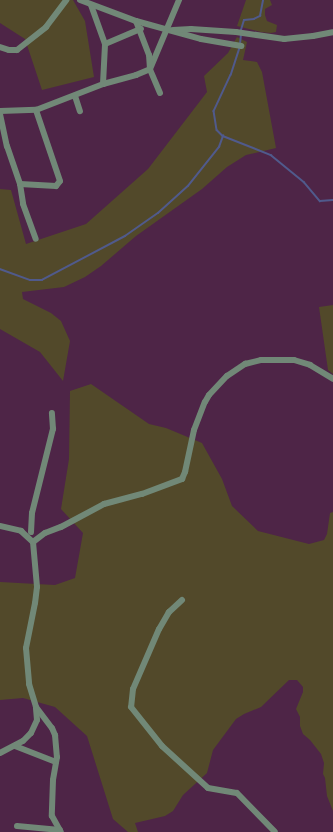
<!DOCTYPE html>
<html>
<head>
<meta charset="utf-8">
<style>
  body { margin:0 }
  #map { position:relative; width:333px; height:832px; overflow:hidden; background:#4e2547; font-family:"DM Sans",sans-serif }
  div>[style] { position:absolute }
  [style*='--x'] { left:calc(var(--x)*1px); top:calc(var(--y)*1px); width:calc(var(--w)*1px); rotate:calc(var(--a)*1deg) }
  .green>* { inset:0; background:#52492a }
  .stream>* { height:1.5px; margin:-0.75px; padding:0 0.75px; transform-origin:0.75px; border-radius:0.75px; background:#505a8c }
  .minor>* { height:6px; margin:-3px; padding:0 3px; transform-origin:3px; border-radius:3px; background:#718877 }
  span { translate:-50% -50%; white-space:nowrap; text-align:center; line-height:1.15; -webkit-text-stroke:3.5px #431b3d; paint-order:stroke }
</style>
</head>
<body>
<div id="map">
  <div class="green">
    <div style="clip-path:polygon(0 0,73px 0,85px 21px,94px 77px,42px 90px,25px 39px,0 23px)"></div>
    <div style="clip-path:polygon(246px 0,270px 0,272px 5px,265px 9px,265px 15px,267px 21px,277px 25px,276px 32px,271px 33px,261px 32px,237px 26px)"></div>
    <div style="clip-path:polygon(237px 37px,247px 42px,243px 60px,257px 62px,262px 72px,276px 148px,246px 155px,227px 167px,202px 189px,136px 236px,101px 266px,85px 277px,64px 287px,22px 292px,23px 299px,51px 313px,61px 321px,70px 341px,63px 381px,40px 352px,0 329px,0 189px,11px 190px,26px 244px,86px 224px,148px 169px,207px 92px,204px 76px,228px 53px)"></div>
    <div style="clip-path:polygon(333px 305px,333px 374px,328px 370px,319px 307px)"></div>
    <div style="clip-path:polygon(91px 384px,149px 424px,166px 428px,202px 443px,222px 479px,232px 506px,258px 531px,309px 544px,324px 540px,327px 534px,330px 513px,333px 512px,333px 811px,327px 796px,325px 778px,323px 774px,324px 763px,321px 754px,310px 740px,303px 734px,300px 726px,300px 717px,296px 709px,303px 692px,303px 687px,297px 680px,289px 680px,261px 707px,244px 714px,236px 719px,213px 750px,207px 773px,183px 795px,173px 811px,165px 816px,135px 823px,138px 832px,128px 832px,113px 819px,87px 736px,55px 707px,23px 698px,0 700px,0 582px,55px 585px,75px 578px,83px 533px,61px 509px,69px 459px,70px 391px)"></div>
  </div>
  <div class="stream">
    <div style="--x:241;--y:30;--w:10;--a:-73"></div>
    <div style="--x:244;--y:20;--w:10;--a:-6"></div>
    <div style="--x:254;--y:19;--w:7;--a:-27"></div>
    <div style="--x:260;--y:16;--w:16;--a:-79"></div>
    <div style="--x:240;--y:44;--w:10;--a:-84"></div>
    <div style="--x:240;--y:48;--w:28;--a:108"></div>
    <div style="--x:231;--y:75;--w:40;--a:115"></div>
    <div style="--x:214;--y:111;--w:19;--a:81"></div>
    <div style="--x:217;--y:130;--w:8;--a:45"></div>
    <div style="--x:223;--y:136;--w:52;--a:21.6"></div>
    <div style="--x:271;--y:155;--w:43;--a:39.3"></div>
    <div style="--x:304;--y:182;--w:25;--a:50"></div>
    <div style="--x:320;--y:201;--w:13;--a:-4"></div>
    <div style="--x:0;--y:269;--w:32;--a:20"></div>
    <div style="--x:30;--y:280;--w:12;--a:0"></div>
    <div style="--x:42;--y:280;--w:94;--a:-27.9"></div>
    <div style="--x:125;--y:236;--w:40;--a:-34.9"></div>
    <div style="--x:158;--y:213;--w:40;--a:-42"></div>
    <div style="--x:188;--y:186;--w:50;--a:-51.5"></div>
    <div style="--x:219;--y:147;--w:12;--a:-70"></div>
  </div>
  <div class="minor">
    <div style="--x:80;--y:0;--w:60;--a:20.6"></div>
    <div style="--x:136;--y:21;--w:67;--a:15.5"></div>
    <div style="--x:201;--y:39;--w:41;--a:9.9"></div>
    <div style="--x:91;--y:5;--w:41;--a:70.3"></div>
    <div style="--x:173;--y:30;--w:18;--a:-3"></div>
    <div style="--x:191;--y:29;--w:45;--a:3.8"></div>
    <div style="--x:236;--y:32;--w:49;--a:8.3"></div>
    <div style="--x:284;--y:39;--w:29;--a:-6"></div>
    <div style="--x:313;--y:36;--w:20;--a:-11"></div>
    <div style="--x:0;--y:47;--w:9;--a:18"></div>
    <div style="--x:9;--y:50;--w:8;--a:0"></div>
    <div style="--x:17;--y:50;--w:37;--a:-38"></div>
    <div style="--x:46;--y:27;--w:34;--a:-53"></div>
    <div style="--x:103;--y:84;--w:40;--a:-87.1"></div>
    <div style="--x:105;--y:44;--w:39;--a:-23"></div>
    <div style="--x:160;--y:93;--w:26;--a:-113"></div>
    <div style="--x:150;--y:69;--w:75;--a:-67.2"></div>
    <div style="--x:75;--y:96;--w:16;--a:72"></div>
    <div style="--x:0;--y:111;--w:36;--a:-2"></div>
    <div style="--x:36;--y:110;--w:72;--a:-21.2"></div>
    <div style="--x:103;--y:84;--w:34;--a:-15"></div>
    <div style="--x:136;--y:75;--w:15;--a:-23"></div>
    <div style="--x:150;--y:69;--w:14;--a:-94"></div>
    <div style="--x:149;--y:55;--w:36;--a:-111"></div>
    <div style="--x:0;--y:114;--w:33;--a:78"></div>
    <div style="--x:7;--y:146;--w:40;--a:71.1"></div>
    <div style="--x:20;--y:184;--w:36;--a:3"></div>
    <div style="--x:56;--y:186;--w:6;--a:-51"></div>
    <div style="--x:60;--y:181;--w:75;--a:-108.7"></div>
    <div style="--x:20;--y:184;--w:20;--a:81"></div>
    <div style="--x:23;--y:204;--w:37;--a:70"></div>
    <div style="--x:0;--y:526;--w:22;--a:13"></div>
    <div style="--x:21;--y:531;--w:16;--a:43"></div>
    <div style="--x:33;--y:542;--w:45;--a:84.9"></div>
    <div style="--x:37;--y:587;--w:16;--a:97"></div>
    <div style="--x:35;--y:603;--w:46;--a:101.3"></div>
    <div style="--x:26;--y:648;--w:36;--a:85"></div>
    <div style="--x:29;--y:684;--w:24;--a:73"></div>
    <div style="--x:36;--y:707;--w:26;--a:53"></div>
    <div style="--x:52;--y:728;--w:8;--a:67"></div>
    <div style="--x:55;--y:735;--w:22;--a:85"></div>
    <div style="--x:57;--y:757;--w:23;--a:100"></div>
    <div style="--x:53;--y:780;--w:36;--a:92"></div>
    <div style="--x:52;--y:816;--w:18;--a:61"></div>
    <div style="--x:31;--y:532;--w:19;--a:-87"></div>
    <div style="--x:32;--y:513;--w:87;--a:-76"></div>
    <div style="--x:53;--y:429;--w:16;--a:-94"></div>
    <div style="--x:33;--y:542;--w:15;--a:-37"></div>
    <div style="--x:45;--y:533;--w:17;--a:-21"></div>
    <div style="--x:61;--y:527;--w:49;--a:-28.1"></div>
    <div style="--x:104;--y:504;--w:39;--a:-15"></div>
    <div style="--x:142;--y:494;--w:43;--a:-20.6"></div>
    <div style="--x:182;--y:479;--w:8;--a:-67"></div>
    <div style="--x:185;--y:472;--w:43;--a:-77.9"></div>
    <div style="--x:194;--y:430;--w:30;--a:-69"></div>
    <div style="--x:205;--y:402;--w:8;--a:-60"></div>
    <div style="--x:209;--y:395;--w:26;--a:-47"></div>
    <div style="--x:227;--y:376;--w:22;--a:-34"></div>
    <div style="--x:245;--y:364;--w:16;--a:-14"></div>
    <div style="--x:261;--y:360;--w:33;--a:0"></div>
    <div style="--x:294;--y:360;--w:17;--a:17"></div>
    <div style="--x:310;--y:365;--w:27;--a:31"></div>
    <div style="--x:182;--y:600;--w:18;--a:137"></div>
    <div style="--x:169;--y:612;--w:20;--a:120"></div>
    <div style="--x:159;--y:629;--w:65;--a:113.4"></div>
    <div style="--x:133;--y:689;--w:18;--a:96"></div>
    <div style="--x:131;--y:707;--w:50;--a:51.5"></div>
    <div style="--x:162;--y:746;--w:62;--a:42.4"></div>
    <div style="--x:208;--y:788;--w:29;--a:10"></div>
    <div style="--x:237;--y:793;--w:54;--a:45.7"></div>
    <div style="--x:15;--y:746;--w:44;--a:21.3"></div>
    <div style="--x:0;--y:753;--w:26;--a:-28"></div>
    <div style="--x:23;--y:741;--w:11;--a:-45"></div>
    <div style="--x:31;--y:733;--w:14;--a:-65"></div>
    <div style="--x:37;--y:720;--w:12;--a:-95"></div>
    <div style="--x:17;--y:826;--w:43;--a:5.3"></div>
  </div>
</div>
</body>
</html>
